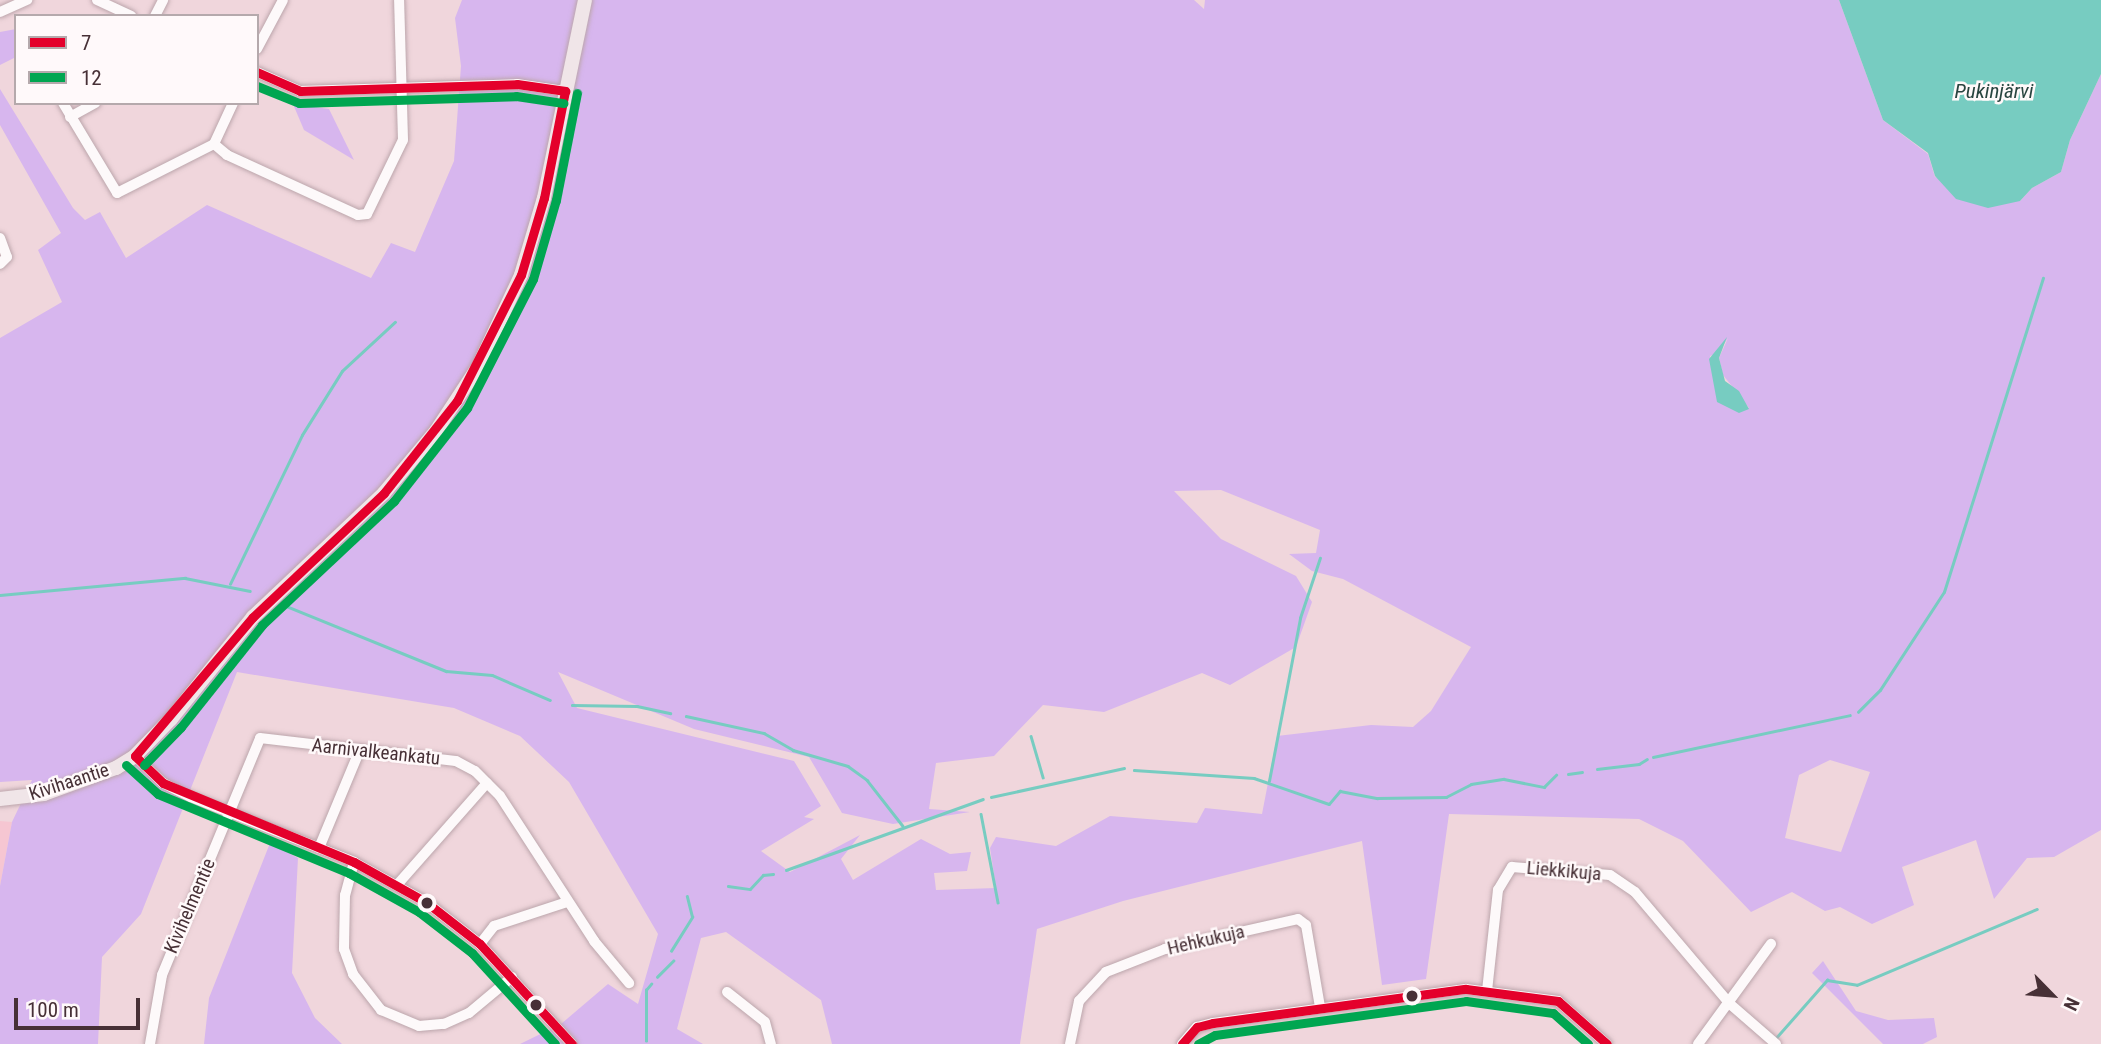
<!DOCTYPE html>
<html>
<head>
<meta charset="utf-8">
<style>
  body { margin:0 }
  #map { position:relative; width:2101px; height:1044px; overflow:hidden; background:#f0d6dc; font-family:"Roboto Condensed",sans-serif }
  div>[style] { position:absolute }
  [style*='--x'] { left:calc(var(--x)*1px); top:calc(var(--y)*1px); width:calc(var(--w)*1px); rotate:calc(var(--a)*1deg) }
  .built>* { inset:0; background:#f6c6d2 }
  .green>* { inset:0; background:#d7b6ee }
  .water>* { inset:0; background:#77ccc1 }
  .stream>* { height:2.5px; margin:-1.25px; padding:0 1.25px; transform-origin:1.25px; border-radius:1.25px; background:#77ccc1 }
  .roads { filter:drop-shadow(0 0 2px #bca6ac) drop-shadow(0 0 2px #bca6ac) }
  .minor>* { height:10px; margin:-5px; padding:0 5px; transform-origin:5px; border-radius:5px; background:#fdf9fa }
  .major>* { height:14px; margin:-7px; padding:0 7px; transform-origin:7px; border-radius:7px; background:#f0e5e8 }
  .bus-1>* { height:9px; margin:-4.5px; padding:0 4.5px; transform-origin:4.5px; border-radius:4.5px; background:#e4002b }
  .bus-2>* { height:9px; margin:-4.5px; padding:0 4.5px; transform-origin:4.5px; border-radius:4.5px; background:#00a651 }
  .dots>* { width:19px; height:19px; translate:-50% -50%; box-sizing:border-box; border:4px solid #fff9fa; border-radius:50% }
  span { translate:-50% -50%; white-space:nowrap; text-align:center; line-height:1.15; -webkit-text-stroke:5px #fff9fa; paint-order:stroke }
  .street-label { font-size:19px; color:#473036 }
  .water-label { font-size:21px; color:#294540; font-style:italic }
  .legend { position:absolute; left:14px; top:14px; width:245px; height:91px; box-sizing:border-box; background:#fff9fa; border:2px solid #b5a9ac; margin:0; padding:9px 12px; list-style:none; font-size:21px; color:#473036 }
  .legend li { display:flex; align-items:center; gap:14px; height:35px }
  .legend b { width:35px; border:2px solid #b5a9ac }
  .north { position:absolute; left:2017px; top:960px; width:70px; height:70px; -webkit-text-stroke:5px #fff9fa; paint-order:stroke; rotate:115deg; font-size:19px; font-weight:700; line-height:28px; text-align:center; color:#473036 }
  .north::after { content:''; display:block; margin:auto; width:24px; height:32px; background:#473036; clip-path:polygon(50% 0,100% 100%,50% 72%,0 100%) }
  .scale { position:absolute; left:14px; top:998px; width:126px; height:32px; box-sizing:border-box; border:4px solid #473036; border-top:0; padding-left:9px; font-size:21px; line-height:24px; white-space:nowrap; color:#473036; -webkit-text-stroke:5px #fff9fa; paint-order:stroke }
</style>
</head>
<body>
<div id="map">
  <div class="built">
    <div style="clip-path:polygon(0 821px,12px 822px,0 886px)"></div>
  </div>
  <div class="green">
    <div style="clip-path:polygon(evenodd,462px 0,1194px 0,1204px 9px,1205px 0,1839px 0,1883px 120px,1928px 154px,1935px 177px,2020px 201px,2032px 188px,2061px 172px,2070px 140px,2101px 74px,2101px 830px,2054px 857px,2027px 858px,1994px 899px,1976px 840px,1902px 867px,1914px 905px,1872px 924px,1840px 907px,1825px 911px,1792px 892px,1751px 912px,1683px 841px,1639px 819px,1449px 814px,1426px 979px,1382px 985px,1362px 841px,1123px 901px,1037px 929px,1020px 1044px,832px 1044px,821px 1000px,726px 932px,701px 938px,677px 1029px,703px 1044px,520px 1044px,561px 1024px,608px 984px,638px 1004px,658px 934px,569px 782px,520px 736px,454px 708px,237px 672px,141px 914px,102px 957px,98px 1044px,0 1044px,0 886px,12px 822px,32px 780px,0 782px,0 338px,62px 302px,38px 250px,61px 233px,0 125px,0 89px,73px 208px,85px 220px,100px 212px,126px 258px,207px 205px,371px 278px,391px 243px,415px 252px,454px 161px,461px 66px,455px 18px,462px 0,1728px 338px,1719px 358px,1723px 375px,1749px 408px,1719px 394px,1713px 376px,1710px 356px,1718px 353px,1728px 338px,462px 0,1221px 490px,1320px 530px,1316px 553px,1289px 554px,1312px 571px,1343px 579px,1471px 647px,1431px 711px,1413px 727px,1371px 725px,1277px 736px,1262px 814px,1205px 808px,1197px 823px,1110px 816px,1056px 846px,996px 837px,990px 848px,996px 888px,936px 890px,934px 873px,967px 871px,971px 852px,950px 854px,921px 839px,853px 880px,841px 859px,860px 835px,790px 872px,761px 851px,814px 819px,804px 817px,821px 806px,794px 761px,577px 708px,558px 672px,694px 729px,809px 757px,842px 813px,893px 824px,970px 812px,929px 809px,936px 763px,994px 756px,1043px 705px,1104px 712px,1202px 673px,1230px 685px,1296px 647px,1312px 602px,1296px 576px,1221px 539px,1174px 491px,1221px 490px,462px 0,1830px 760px,1870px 772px,1841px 852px,1785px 838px,1799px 775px,1830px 760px)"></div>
    <div style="clip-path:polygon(16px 29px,16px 57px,0 65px,0 32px)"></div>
    <div style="clip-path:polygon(293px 104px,329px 109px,354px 160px,304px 130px)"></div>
    <div style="clip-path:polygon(270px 843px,298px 858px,292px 973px,315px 1018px,342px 1044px,204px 1044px,209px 998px)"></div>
    <div style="clip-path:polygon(1823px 961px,1856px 1011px,1888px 1020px,1934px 1018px,1937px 1037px,1923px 1044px,1883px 1044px,1812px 973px)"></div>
  </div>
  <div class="water">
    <div style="clip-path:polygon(1839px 0,2101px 0,2101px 74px,2070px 140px,2061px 172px,2032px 188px,2020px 201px,1988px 208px,1956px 199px,1935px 176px,1928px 153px,1883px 120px)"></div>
    <div style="clip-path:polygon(1727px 337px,1719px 358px,1725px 381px,1739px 391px,1749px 409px,1739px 413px,1717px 402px,1709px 359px)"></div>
  </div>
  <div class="stream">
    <div style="--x:230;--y:584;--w:165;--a:-64.2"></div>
    <div style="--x:302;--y:435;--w:75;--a:-58"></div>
    <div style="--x:342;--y:371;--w:72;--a:-42.8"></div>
    <div style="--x:0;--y:595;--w:186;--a:-5.3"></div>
    <div style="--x:185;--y:578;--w:66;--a:11.3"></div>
    <div style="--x:286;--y:606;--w:173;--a:22.1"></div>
    <div style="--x:446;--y:671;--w:46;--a:5"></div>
    <div style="--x:492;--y:675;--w:63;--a:23.3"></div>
    <div style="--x:572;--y:705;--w:65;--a:0.9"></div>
    <div style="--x:637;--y:706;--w:34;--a:12"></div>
    <div style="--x:1858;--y:712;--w:31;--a:-45"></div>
    <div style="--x:1880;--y:690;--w:117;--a:-56.9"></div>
    <div style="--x:1944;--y:592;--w:329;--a:-72.5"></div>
    <div style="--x:686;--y:716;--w:80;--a:12.3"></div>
    <div style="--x:764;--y:733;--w:34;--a:30"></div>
    <div style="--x:793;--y:750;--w:57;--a:16.2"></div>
    <div style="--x:848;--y:766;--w:24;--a:36"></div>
    <div style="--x:867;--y:780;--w:58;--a:52"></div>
    <div style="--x:1031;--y:736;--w:43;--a:73.7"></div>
    <div style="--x:1653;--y:757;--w:201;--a:-12"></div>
    <div style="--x:1597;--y:769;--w:42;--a:-6.8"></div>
    <div style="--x:1639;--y:764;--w:9;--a:-32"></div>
    <div style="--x:1134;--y:770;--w:120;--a:3.8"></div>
    <div style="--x:1254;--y:778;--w:79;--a:19.1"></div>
    <div style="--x:1329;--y:804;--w:17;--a:-50"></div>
    <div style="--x:1340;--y:791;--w:38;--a:11"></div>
    <div style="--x:1377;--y:798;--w:69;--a:-0.8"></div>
    <div style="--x:1446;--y:797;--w:28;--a:-27"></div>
    <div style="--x:1471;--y:784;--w:33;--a:-9"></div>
    <div style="--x:1504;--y:779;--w:41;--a:11.3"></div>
    <div style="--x:1544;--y:787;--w:17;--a:-45"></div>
    <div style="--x:1568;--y:774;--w:14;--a:-8"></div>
    <div style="--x:1269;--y:781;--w:166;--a:-79.2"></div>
    <div style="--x:1300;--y:618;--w:63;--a:-71.6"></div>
    <div style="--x:991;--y:797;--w:136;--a:-12.3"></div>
    <div style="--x:981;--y:814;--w:90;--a:79.1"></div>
    <div style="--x:786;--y:870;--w:209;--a:-19.8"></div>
    <div style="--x:728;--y:886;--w:22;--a:8"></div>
    <div style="--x:750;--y:889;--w:19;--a:-47"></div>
    <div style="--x:763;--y:875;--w:10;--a:-6"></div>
    <div style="--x:671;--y:951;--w:40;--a:-58"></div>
    <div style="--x:692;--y:917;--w:21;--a:-104"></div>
    <div style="--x:657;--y:977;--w:23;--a:-45"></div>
    <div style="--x:1775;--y:1039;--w:79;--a:-48.6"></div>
    <div style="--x:1827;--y:980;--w:30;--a:9"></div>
    <div style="--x:1857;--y:985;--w:195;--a:-22.9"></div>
    <div style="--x:646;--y:1041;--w:51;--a:-90"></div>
    <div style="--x:646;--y:990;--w:8;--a:-50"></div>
  </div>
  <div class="roads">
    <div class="minor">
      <div style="--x:97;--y:0;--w:38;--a:25"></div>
      <div style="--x:0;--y:12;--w:30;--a:-24"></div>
      <div style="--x:155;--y:16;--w:18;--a:-63"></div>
      <div style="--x:257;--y:49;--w:55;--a:-62"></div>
      <div style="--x:257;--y:72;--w:47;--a:23.8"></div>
      <div style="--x:300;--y:91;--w:217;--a:-1.8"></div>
      <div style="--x:517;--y:84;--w:49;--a:8.3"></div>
      <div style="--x:63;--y:103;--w:105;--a:59"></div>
      <div style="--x:117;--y:193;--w:109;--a:-26.8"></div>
      <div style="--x:214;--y:144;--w:45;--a:-65.1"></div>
      <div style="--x:70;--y:117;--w:29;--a:-29"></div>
      <div style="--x:214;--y:144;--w:17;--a:40"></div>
      <div style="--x:227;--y:155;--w:144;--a:24.6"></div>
      <div style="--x:358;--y:215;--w:9;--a:-6"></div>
      <div style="--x:367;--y:214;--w:82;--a:-64.1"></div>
      <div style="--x:403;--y:140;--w:140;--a:-91.6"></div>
      <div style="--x:0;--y:238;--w:20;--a:70"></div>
      <div style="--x:7;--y:257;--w:10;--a:135"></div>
      <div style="--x:135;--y:756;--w:39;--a:44"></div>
      <div style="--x:163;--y:783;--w:31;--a:27"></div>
      <div style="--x:191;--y:797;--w:175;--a:21.7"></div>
      <div style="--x:354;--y:862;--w:82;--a:29.1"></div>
      <div style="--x:426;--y:902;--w:68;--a:37.9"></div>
      <div style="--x:480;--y:944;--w:136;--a:47.4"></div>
      <div style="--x:319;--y:848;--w:104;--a:-67.4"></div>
      <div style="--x:354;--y:862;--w:34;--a:105"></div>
      <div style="--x:345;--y:895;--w:54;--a:91.1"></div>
      <div style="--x:344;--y:949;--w:27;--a:70"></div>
      <div style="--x:353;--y:974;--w:46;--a:52.1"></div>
      <div style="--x:381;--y:1010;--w:41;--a:22.8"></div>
      <div style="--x:419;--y:1026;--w:25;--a:-5"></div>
      <div style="--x:444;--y:1024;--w:27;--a:-24"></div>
      <div style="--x:469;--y:1013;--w:56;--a:-39.9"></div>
      <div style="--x:397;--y:885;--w:136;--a:-48.6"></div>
      <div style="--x:480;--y:944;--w:23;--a:-52"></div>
      <div style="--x:494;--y:926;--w:77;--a:-18.2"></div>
      <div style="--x:1487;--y:991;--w:102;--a:-83.8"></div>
      <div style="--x:1498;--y:890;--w:27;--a:-59"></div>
      <div style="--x:1512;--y:867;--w:98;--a:4.7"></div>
      <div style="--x:1610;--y:875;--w:30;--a:34"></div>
      <div style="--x:1635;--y:892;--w:147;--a:49.7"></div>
      <div style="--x:1730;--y:1004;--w:61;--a:41"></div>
      <div style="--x:727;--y:992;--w:48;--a:38.3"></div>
      <div style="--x:765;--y:1022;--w:23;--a:75"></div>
      <div style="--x:150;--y:1044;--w:70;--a:-80.1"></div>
      <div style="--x:162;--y:975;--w:256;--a:-67.5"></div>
      <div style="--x:260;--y:738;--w:197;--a:6.7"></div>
      <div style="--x:456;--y:761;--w:21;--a:28"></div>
      <div style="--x:475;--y:771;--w:35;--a:45"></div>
      <div style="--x:500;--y:796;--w:173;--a:57"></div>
      <div style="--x:594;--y:941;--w:55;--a:50.2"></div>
      <div style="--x:1070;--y:1044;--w:44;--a:-78.2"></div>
      <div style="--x:1079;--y:1001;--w:40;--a:-47"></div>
      <div style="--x:1106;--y:972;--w:63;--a:-21.3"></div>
      <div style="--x:1165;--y:949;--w:136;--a:-12.7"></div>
      <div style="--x:1298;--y:919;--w:10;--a:37"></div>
      <div style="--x:1306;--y:925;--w:83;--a:80.3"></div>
      <div style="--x:1182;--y:1044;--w:23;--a:-49"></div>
      <div style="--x:1197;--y:1027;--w:16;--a:-14"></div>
      <div style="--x:1213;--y:1023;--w:255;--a:-7.7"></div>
      <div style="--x:1466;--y:989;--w:93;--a:7.4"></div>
      <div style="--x:1558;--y:1001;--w:65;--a:41.3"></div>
      <div style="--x:1698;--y:1044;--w:124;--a:-53.9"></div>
    </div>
    <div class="major">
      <div style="--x:0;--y:799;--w:44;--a:-6.5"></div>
      <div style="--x:44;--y:794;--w:77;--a:-19.9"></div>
      <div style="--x:116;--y:768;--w:22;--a:-32"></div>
      <div style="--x:135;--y:756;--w:52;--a:-45.8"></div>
      <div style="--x:171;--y:719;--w:131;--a:-51.2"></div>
      <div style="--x:253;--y:617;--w:180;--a:-43.4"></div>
      <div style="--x:384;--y:493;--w:81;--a:-50"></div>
      <div style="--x:436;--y:431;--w:77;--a:-56.7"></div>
      <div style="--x:478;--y:367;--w:102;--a:-64.9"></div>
      <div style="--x:521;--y:275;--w:80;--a:-73.4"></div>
      <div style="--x:544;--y:198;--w:202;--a:-78.3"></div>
    </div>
  </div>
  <div class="bus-1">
    <div style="--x:257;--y:72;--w:47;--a:23.8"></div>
    <div style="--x:300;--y:91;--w:217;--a:-1.8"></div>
    <div style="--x:517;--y:84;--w:49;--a:8.3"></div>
    <div style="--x:135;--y:756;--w:182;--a:-49.7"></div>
    <div style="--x:253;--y:617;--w:180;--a:-43.4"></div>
    <div style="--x:384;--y:493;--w:117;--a:-51.6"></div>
    <div style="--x:457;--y:401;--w:141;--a:-63.1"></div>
    <div style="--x:521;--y:275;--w:80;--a:-73.4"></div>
    <div style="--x:544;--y:198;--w:109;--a:-78.9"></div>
    <div style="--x:135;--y:756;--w:39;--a:44"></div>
    <div style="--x:163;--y:783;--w:207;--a:22.5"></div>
    <div style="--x:354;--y:862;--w:82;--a:29.1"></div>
    <div style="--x:426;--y:902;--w:68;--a:37.9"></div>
    <div style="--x:480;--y:944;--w:136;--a:47.4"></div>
    <div style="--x:1182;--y:1044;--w:23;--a:-49"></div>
    <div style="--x:1197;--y:1027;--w:16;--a:-14"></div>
    <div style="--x:1213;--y:1023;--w:255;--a:-7.7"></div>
    <div style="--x:1466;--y:989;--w:93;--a:7.4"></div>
    <div style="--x:1558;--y:1001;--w:65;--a:41.3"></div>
  </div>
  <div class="bus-2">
    <div style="--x:257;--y:86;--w:45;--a:22"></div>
    <div style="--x:299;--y:103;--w:217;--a:-1.8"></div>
    <div style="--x:516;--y:96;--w:48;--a:8.5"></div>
    <div style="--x:126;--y:765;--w:43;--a:42.2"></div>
    <div style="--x:158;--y:794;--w:207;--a:22.5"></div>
    <div style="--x:349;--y:873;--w:80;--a:29.1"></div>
    <div style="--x:419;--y:912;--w:67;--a:37.7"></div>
    <div style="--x:472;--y:953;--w:123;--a:47.6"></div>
    <div style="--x:144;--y:765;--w:53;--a:-45.8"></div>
    <div style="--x:181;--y:727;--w:130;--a:-51.5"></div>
    <div style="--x:262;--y:625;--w:181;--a:-43.2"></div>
    <div style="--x:394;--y:501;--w:118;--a:-51.9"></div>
    <div style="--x:467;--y:408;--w:145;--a:-62.9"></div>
    <div style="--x:533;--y:279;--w:82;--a:-73.8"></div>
    <div style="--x:556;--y:200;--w:109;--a:-78.9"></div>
    <div style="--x:1198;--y:1044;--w:19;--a:-28"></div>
    <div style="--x:1215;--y:1035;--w:253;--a:-7.7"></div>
    <div style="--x:1466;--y:1001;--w:88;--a:7.9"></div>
    <div style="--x:1553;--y:1013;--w:47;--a:41.5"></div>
  </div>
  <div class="dots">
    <div style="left:427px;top:903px;background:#473036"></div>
    <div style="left:1412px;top:996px;background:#473036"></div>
    <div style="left:536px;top:1005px;background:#473036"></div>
  </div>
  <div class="street-label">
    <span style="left:376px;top:752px;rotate:6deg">Aarnivalkeankatu</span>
    <span style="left:69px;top:782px;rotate:-18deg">Kivihaantie</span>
    <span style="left:1564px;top:871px;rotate:5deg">Liekkikuja</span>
    <span style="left:190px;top:906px;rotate:-67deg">Kivihelmentie</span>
    <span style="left:1206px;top:940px;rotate:-13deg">Hehkukuja</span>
  </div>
  <div class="water-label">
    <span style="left:1994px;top:91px">Pukinjärvi</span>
  </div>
  <ul class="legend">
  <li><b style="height:9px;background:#e4002b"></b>7</li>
  <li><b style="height:9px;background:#00a651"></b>12</li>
  </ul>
  <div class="north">N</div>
  <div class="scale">100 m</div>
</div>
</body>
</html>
